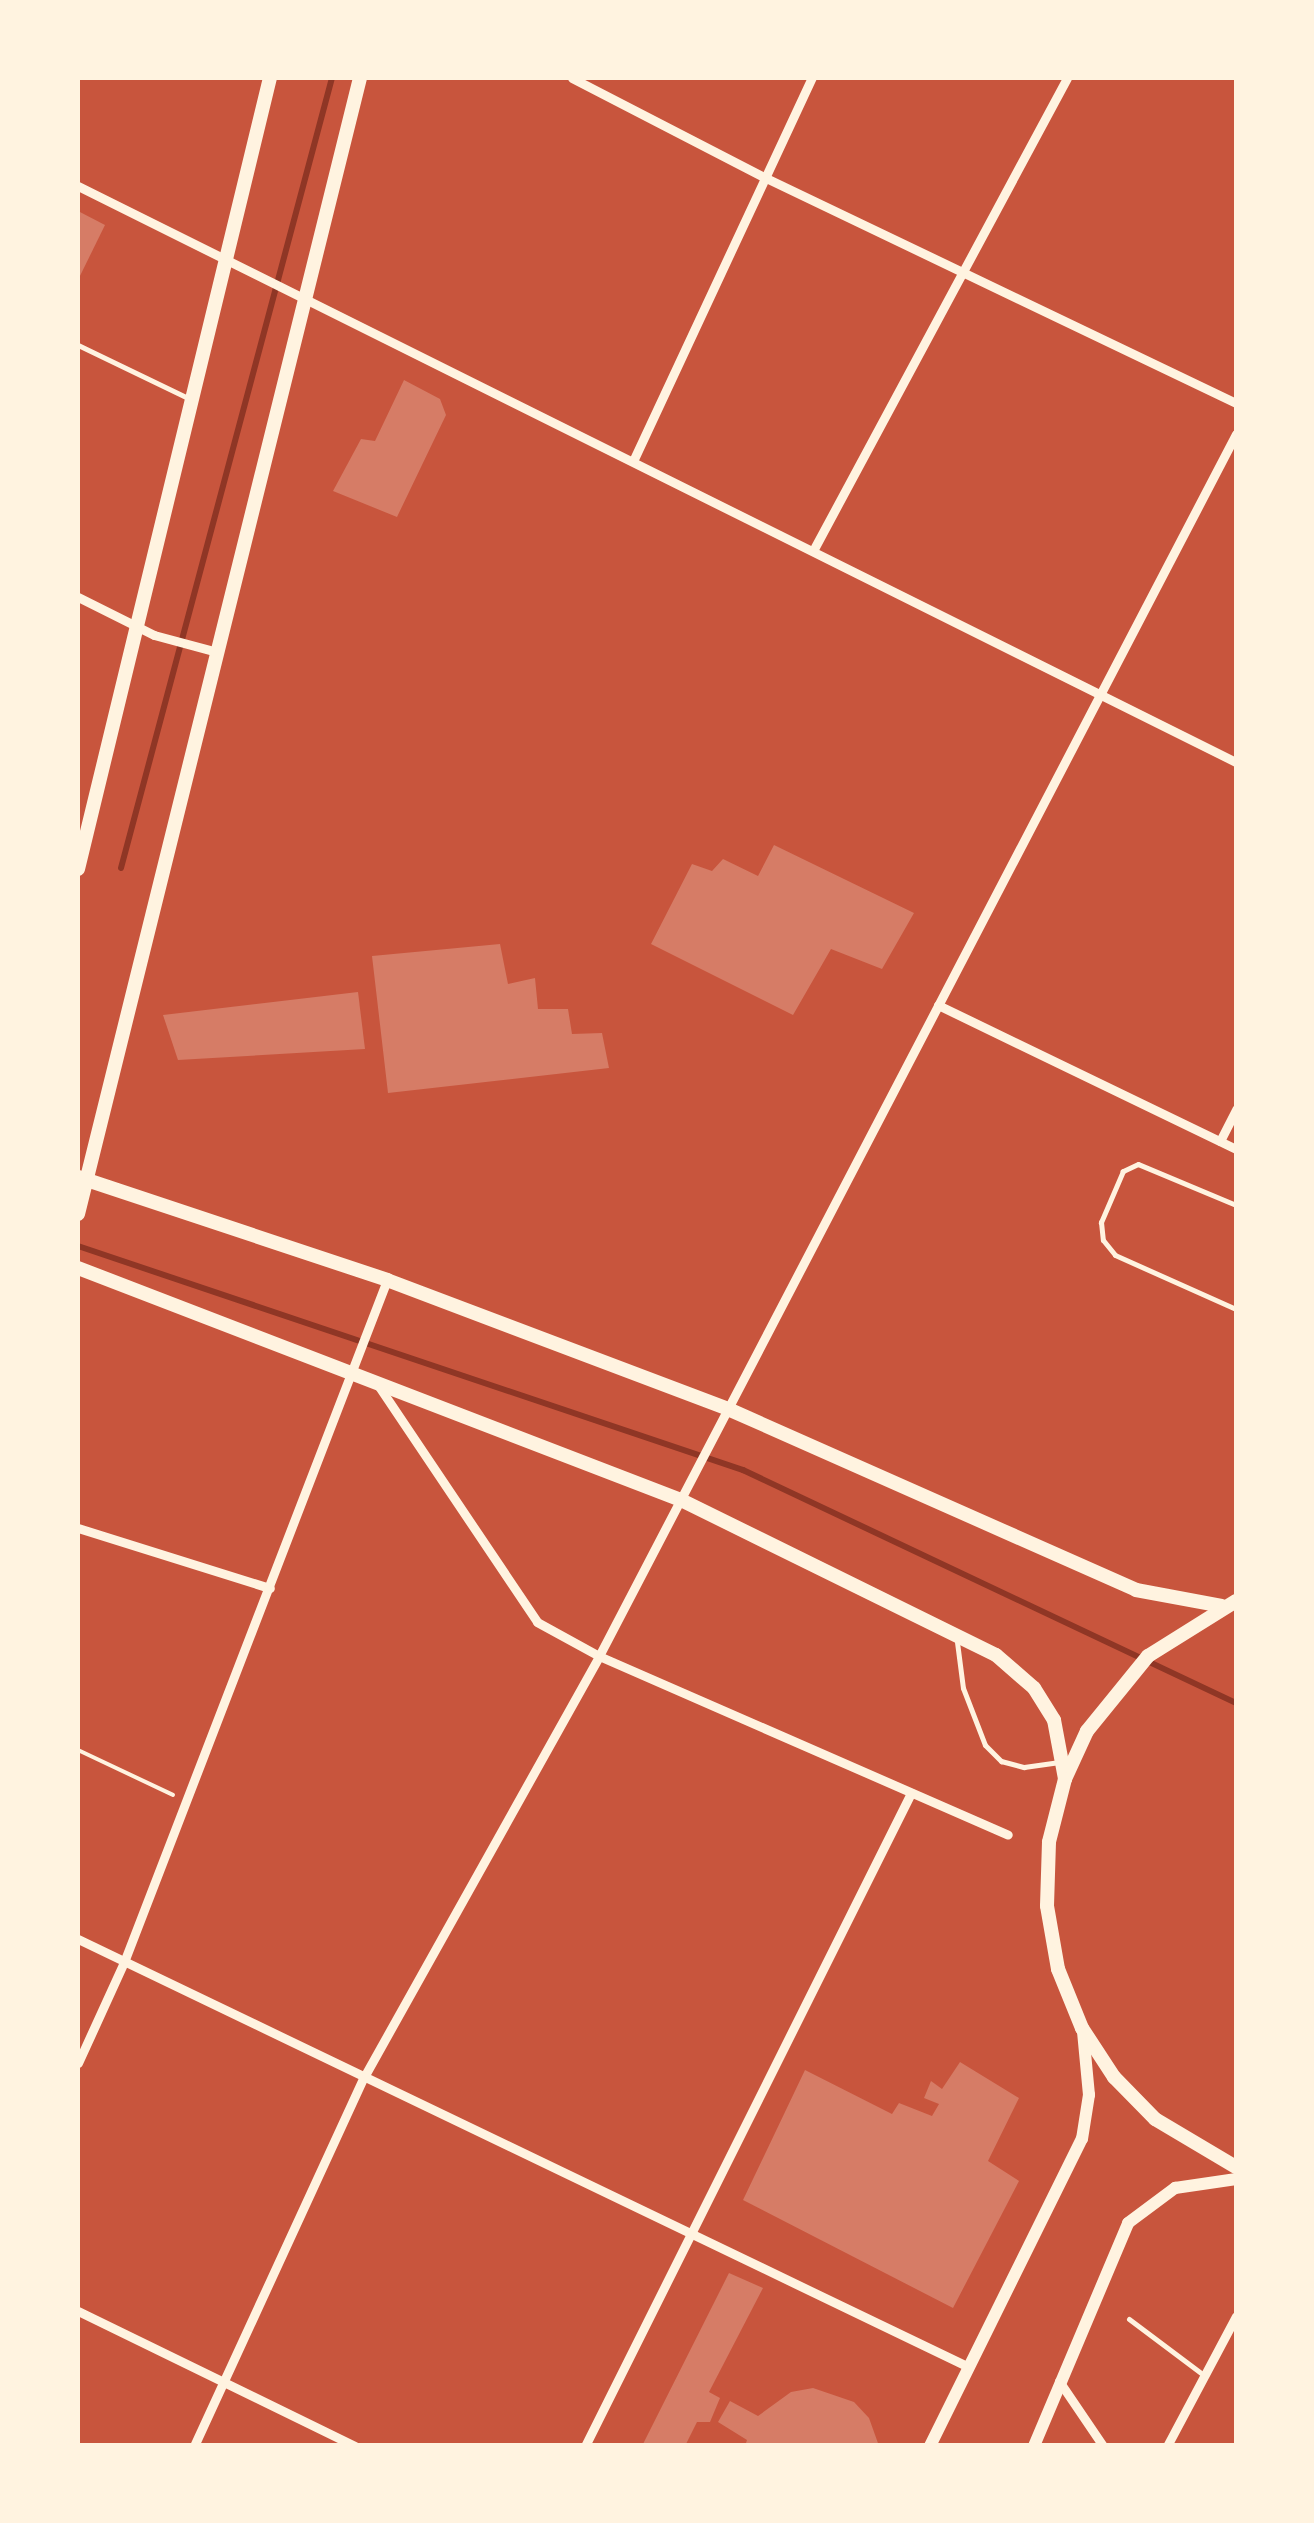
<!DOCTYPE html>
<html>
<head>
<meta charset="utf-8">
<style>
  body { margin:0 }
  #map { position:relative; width:1314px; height:2523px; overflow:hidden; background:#c8553d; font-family:"Noto Sans",sans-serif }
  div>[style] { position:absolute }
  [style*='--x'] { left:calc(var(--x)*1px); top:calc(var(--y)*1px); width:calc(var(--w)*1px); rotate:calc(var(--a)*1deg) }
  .stream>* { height:6px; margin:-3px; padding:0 3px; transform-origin:3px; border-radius:3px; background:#8f3625 }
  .building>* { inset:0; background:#d67c66 }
  .path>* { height:4px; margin:-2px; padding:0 2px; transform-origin:2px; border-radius:2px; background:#fff3e0 }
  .service>* { height:5px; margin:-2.5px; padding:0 2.5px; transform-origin:2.5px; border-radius:2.5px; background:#fff3e0 }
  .minor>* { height:9px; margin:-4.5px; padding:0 4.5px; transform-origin:4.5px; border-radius:4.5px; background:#fff3e0 }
  .secondary>* { height:12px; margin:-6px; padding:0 6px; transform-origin:6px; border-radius:6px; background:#fff3e0 }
  .primary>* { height:14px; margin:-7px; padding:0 7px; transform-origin:7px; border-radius:7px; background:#fff3e0 }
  span { translate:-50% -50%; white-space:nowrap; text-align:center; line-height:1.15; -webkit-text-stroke:9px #fff3e0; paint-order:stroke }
  .frame { position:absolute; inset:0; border:80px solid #fff3e0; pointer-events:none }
</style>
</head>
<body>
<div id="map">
  <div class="stream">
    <div style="--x:121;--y:868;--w:818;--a:-75.05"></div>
    <div style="--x:78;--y:1246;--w:702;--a:18.62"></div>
    <div style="--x:743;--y:1470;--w:545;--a:25.3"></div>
  </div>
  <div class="building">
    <div style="clip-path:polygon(78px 211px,105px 225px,78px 280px)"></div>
    <div style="clip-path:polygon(404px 380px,440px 399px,446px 415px,397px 517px,333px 491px,361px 439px,375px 441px)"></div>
    <div style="clip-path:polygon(774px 845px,914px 913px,882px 969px,831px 949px,793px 1015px,651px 944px,692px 864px,712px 871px,723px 859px,758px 876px)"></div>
    <div style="clip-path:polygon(500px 944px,508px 984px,535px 978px,538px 1009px,568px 1009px,572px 1034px,602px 1033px,609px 1068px,388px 1093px,372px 956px)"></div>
    <div style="clip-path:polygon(358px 992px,365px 1049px,178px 1060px,163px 1015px)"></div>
    <div style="clip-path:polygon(960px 2062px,1019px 2098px,988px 2161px,1019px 2181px,953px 2308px,743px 2200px,805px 2070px,892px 2114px,899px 2103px,932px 2116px,939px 2104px,924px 2098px,931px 2081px,942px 2089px)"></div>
    <div style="clip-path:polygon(729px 2273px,763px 2288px,709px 2392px,720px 2398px,710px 2422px,697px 2422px,685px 2446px,642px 2446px)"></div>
    <div style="clip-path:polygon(813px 2388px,854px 2402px,869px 2418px,879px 2446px,745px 2446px,747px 2440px,718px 2422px,730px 2401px,758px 2416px,791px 2392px)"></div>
  </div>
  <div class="path">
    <div style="--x:78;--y:1750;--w:105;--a:25.3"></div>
  </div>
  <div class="service">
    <div style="--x:78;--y:345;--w:122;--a:25.7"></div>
    <div style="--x:1236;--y:1205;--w:106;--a:-157.3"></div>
    <div style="--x:1138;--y:1164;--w:17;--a:155"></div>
    <div style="--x:1123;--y:1171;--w:56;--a:113.3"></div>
    <div style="--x:1101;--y:1222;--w:18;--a:84"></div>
    <div style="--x:1103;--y:1240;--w:19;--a:51"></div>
    <div style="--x:1115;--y:1255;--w:133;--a:24.1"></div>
    <div style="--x:957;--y:1642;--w:46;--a:82.6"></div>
    <div style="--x:963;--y:1688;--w:61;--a:68.9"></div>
    <div style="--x:985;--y:1745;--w:23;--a:45"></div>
    <div style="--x:1001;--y:1761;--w:24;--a:15"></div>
    <div style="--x:1024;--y:1767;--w:34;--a:-8"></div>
    <div style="--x:1129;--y:2319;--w:95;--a:36.9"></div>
  </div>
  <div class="minor">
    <div style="--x:572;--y:78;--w:218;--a:27.3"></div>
    <div style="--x:766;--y:178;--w:521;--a:25.58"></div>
    <div style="--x:78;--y:186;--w:1293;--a:26.45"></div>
    <div style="--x:634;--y:459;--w:421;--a:-65"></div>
    <div style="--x:815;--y:547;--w:532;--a:-61.75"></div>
    <div style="--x:78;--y:597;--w:85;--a:26.6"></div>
    <div style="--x:154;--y:635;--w:65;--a:15.1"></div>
    <div style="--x:938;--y:1005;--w:331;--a:25.8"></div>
    <div style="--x:1220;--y:1141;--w:36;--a:-63"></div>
    <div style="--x:378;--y:1385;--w:285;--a:56.1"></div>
    <div style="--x:537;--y:1622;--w:71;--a:28.7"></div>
    <div style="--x:599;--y:1656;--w:446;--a:23.6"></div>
    <div style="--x:78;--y:1528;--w:201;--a:17.4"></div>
    <div style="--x:78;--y:1939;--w:988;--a:25.66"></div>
    <div style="--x:78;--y:2063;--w:111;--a:-65.5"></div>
    <div style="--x:124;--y:1962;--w:731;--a:-68.91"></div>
    <div style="--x:78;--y:2311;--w:308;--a:26"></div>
    <div style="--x:1059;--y:2381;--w:78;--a:55.9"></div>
    <div style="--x:194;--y:2446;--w:406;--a:-65.3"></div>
    <div style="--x:364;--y:2077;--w:482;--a:-60.8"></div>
    <div style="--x:599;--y:1656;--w:1378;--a:-62.47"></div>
    <div style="--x:585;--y:2446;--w:730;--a:-63.47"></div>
    <div style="--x:1167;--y:2446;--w:147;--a:-62"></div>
  </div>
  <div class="secondary">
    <div style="--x:930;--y:2446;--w:343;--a:-63.7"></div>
    <div style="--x:1082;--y:2139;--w:45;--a:-81"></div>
    <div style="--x:1089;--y:2095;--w:64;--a:-95.4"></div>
    <div style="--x:1034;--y:2446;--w:242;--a:-67.1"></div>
    <div style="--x:1128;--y:2223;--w:59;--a:-36.7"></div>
    <div style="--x:1175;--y:2188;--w:62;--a:-8.4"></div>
  </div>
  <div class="primary">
    <div style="--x:78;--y:869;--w:814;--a:-76.36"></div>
    <div style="--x:78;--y:1177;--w:326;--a:18.4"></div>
    <div style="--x:387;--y:1280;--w:365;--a:20.7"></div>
    <div style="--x:728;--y:1409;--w:446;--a:23.9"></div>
    <div style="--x:1136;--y:1590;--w:87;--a:10.5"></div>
    <div style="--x:78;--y:1214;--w:1170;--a:-76.06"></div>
    <div style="--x:78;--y:1268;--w:646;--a:21.04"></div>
    <div style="--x:681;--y:1500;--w:351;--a:26.2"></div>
    <div style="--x:996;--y:1655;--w:50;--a:41"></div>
    <div style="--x:1034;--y:1688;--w:38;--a:58"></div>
    <div style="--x:1054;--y:1720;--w:60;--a:79.4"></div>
    <div style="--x:1236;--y:1601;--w:104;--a:148"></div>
    <div style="--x:1148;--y:1656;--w:97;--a:129.1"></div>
    <div style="--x:1087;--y:1731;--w:53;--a:114.6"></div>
    <div style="--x:1065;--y:1779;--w:65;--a:104.3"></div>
    <div style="--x:1049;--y:1842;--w:64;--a:91.8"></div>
    <div style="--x:1047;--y:1906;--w:64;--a:80.1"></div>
    <div style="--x:1058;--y:1969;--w:64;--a:67.9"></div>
    <div style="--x:1082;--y:2028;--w:59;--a:56.9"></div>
    <div style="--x:1114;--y:2077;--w:59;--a:45.7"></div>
    <div style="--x:1155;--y:2119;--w:94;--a:30.7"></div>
  </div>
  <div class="frame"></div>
</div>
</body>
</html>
